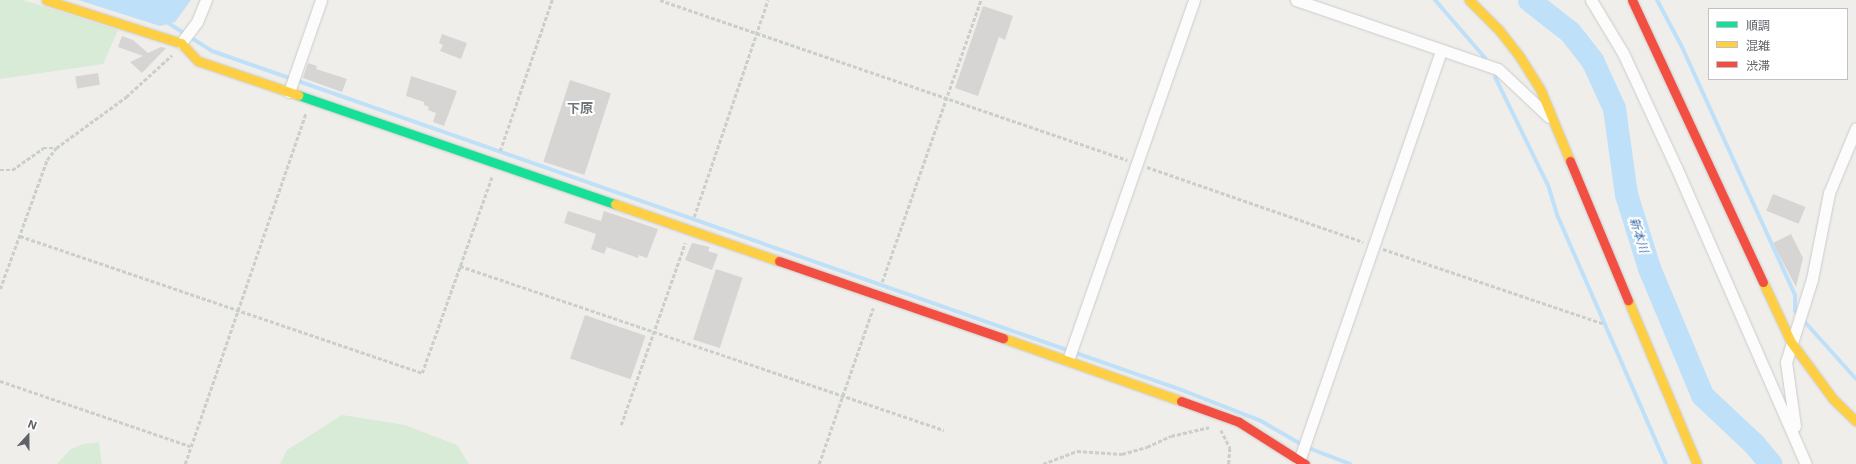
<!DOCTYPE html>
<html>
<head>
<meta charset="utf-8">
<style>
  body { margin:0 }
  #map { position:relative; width:1856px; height:464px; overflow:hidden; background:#efeeea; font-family:Inter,"Noto Sans JP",sans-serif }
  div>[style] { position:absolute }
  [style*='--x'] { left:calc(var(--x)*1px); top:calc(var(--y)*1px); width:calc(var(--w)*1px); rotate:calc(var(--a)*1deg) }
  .green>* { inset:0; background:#d8ebd6 }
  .water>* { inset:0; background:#bfe0f9 }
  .stream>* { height:4px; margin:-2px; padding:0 2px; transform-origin:2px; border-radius:2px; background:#bfe0f9 }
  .river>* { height:23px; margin:-11.5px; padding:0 11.5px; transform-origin:11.5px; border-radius:11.5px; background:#bfe0f9 }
  .building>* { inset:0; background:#d6d5d3; transform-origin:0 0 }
  .path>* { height:2.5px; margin-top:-1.25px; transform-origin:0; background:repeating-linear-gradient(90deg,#cacfcc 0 4px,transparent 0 6px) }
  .roads { filter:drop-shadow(0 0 1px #cbcccc) drop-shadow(0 0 1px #cbcccc) }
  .street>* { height:11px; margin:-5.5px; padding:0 5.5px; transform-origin:5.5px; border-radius:5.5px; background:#fdfcfc }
  .fast>* { height:9px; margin:-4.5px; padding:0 4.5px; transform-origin:4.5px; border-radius:4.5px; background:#16e098 }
  .slow>* { height:9px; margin:-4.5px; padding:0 4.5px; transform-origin:4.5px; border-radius:4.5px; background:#ffcf43 }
  .jam>* { height:9px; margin:-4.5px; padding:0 4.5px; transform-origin:4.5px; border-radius:4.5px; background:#f24e42 }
  span { translate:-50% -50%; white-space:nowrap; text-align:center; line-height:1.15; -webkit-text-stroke:4px #fff; paint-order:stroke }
  .water-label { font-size:12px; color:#4174aa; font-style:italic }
  .quarter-label { font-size:13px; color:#70757a; font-weight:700 }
  .legend { position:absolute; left:1708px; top:8px; width:140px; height:72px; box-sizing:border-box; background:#fff; border:1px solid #bfc1c3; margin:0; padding:5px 7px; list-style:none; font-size:12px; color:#5f6368 }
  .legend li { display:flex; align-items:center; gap:8px; height:20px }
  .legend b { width:20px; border:1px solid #bfc1c3 }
  .north { position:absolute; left:8px; top:416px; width:40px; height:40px; -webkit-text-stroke:3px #fff; paint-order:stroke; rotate:21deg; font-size:11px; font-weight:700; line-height:16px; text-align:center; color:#5f6368 }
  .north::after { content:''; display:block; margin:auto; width:14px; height:18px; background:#5f6368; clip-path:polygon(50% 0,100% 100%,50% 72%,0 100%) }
</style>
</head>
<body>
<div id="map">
  <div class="green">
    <div style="clip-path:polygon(0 0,23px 0,118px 30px,103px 64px,0 79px)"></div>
    <div style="clip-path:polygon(342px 415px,405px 425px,457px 445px,469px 464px,280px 464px,287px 450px)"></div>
    <div style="clip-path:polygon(99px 442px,102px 464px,57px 464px,71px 449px,84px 444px)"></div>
  </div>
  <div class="water">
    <div style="clip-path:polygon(78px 0,191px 0,175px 22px,160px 26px)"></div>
  </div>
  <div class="stream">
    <div style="--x:1435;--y:0;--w:77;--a:49.2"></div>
    <div style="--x:1657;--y:0;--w:53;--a:62"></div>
    <div style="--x:1682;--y:47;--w:273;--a:65.5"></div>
    <div style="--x:1795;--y:295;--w:16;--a:90"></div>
    <div style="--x:1795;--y:311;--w:91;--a:48.1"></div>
    <div style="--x:165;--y:21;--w:56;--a:32.6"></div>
    <div style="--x:212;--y:51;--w:1024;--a:19.27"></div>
    <div style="--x:1179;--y:389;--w:88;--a:21.3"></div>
    <div style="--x:1261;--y:421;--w:52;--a:30"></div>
    <div style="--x:1306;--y:447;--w:47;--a:21.1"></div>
    <div style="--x:1495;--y:77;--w:120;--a:63.9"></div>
    <div style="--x:1548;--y:185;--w:34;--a:73"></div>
    <div style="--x:1558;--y:217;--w:270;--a:66.4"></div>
  </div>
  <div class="river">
    <div style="--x:1529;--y:0;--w:52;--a:38"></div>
    <div style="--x:1570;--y:32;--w:36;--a:52"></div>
    <div style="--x:1592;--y:60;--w:53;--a:65.4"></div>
    <div style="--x:1614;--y:108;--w:87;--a:82.1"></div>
    <div style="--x:1626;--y:194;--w:77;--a:72.7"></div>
    <div style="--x:1649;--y:268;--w:138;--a:67.3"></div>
    <div style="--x:1702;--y:395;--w:71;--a:43.3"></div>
    <div style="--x:1754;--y:444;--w:26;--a:50"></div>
  </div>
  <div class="building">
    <div style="clip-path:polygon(983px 6px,1013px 16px,1005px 40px,999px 37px,978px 96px,955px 88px)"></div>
    <div style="clip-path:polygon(442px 34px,467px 43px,461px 59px,440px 51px,443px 45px,439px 43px)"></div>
    <div style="clip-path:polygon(122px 36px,133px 40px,148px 53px,161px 47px,166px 48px,142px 73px,130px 62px,143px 56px,118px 47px)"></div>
    <div style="clip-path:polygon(308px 63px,317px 66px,316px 69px,347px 79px,342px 92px,303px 78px)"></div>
    <div style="left:98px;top:73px;width:12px;height:23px;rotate:81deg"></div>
    <div style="clip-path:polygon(411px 76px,457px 91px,444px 126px,433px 122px,436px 113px,428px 110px,429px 107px,424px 105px,424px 102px,406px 96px)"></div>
    <div style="left:570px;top:80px;width:43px;height:86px;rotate:18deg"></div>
    <div style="left:1773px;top:194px;width:35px;height:18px;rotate:22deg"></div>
    <div style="clip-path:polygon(568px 211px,601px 221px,604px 211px,658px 229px,647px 258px,639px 255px,638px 258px,607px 247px,604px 254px,591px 249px,596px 234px,564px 223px)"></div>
    <div style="clip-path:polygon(1791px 234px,1803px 258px,1796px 287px,1773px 243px)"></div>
    <div style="clip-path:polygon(692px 243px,710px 247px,708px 251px,718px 254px,712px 270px,685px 260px)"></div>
    <div style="left:716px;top:269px;width:28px;height:74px;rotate:18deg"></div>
    <div style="left:585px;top:315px;width:64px;height:46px;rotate:19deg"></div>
  </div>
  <div class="path">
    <div style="--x:660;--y:0;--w:494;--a:18.9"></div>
    <div style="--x:500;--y:151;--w:160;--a:-71"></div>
    <div style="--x:1147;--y:167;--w:229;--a:19.1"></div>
    <div style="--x:0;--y:170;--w:12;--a:0"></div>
    <div style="--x:12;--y:170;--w:38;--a:-35"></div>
    <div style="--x:43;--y:148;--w:12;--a:0"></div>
    <div style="--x:694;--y:217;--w:229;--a:-71.2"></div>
    <div style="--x:20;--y:236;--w:425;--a:18.8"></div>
    <div style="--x:422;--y:373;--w:209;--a:-70.4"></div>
    <div style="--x:1383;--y:249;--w:233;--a:18.7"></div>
    <div style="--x:460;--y:266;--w:511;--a:18.72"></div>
    <div style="--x:882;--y:282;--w:299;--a:-70.7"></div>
    <div style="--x:0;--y:289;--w:137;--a:-70"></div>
    <div style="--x:47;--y:160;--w:15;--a:-53"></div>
    <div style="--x:56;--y:148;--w:87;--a:-36.1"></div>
    <div style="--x:126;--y:97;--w:62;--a:-42.4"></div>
    <div style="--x:0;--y:381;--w:201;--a:18.9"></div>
    <div style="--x:621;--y:425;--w:193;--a:-70.6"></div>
    <div style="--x:1221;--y:430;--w:20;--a:63"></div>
    <div style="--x:1230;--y:448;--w:16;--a:94"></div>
    <div style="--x:185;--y:464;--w:371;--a:-71"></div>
    <div style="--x:819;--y:464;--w:165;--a:-70.9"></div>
    <div style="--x:1043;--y:464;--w:36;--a:-21"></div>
    <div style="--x:1077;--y:451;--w:45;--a:3.8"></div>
    <div style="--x:1122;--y:454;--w:26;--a:-16"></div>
    <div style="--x:1147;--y:447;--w:26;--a:-25"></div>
    <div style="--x:1171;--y:436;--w:39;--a:-13"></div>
  </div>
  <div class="roads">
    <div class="street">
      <div style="--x:1296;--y:0;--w:213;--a:18.9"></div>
      <div style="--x:1498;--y:69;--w:70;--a:43.3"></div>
      <div style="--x:1591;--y:0;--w:62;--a:58.9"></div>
      <div style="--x:1623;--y:53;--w:126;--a:65.1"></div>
      <div style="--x:1676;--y:167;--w:324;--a:66.4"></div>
      <div style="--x:181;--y:43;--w:26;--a:-53"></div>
      <div style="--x:197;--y:22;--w:24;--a:-68"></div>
      <div style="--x:289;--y:92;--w:97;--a:-70.8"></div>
      <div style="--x:1068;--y:360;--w:381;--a:-70.7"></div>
      <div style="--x:1795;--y:426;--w:65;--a:-98"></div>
      <div style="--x:1786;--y:362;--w:87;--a:-72.6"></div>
      <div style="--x:1812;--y:279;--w:88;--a:-78.8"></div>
      <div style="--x:1829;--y:193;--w:70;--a:-67.4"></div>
      <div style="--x:1299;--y:461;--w:435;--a:-70.9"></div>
    </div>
    <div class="fast">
      <div style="--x:298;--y:95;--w:335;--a:19"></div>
    </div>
    <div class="slow">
      <div style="--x:46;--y:0;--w:142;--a:17.7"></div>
      <div style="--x:181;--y:43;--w:25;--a:47"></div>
      <div style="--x:198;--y:61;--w:106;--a:18.8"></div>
      <div style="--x:1469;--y:0;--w:42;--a:45"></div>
      <div style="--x:1499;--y:30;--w:34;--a:52"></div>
      <div style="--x:1520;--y:57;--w:40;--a:58"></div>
      <div style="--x:1541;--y:91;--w:76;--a:67.5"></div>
      <div style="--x:615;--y:204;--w:174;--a:19.2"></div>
      <div style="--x:1763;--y:282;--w:66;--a:65"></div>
      <div style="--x:1791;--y:342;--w:71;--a:53.6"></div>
      <div style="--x:1833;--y:399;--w:32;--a:44"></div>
      <div style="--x:1628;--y:300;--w:178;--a:67.2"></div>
      <div style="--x:1003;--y:338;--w:189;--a:19.5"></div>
    </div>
    <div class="jam">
      <div style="--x:1632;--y:0;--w:311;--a:65.1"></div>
      <div style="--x:1570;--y:161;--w:151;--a:67.4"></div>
      <div style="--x:779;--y:261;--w:237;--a:19"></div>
      <div style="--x:1181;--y:401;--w:62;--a:19.9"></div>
      <div style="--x:1239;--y:422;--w:78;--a:32.5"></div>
    </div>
  </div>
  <div class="water-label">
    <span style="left:1639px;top:235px;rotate:73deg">新本川</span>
  </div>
  <div class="quarter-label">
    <span style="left:580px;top:108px">下原</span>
  </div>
  <ul class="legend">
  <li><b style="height:5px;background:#16e098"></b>順調</li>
  <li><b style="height:5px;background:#ffcf43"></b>混雑</li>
  <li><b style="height:5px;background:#f24e42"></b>渋滞</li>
  </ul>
  <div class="north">N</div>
</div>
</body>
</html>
